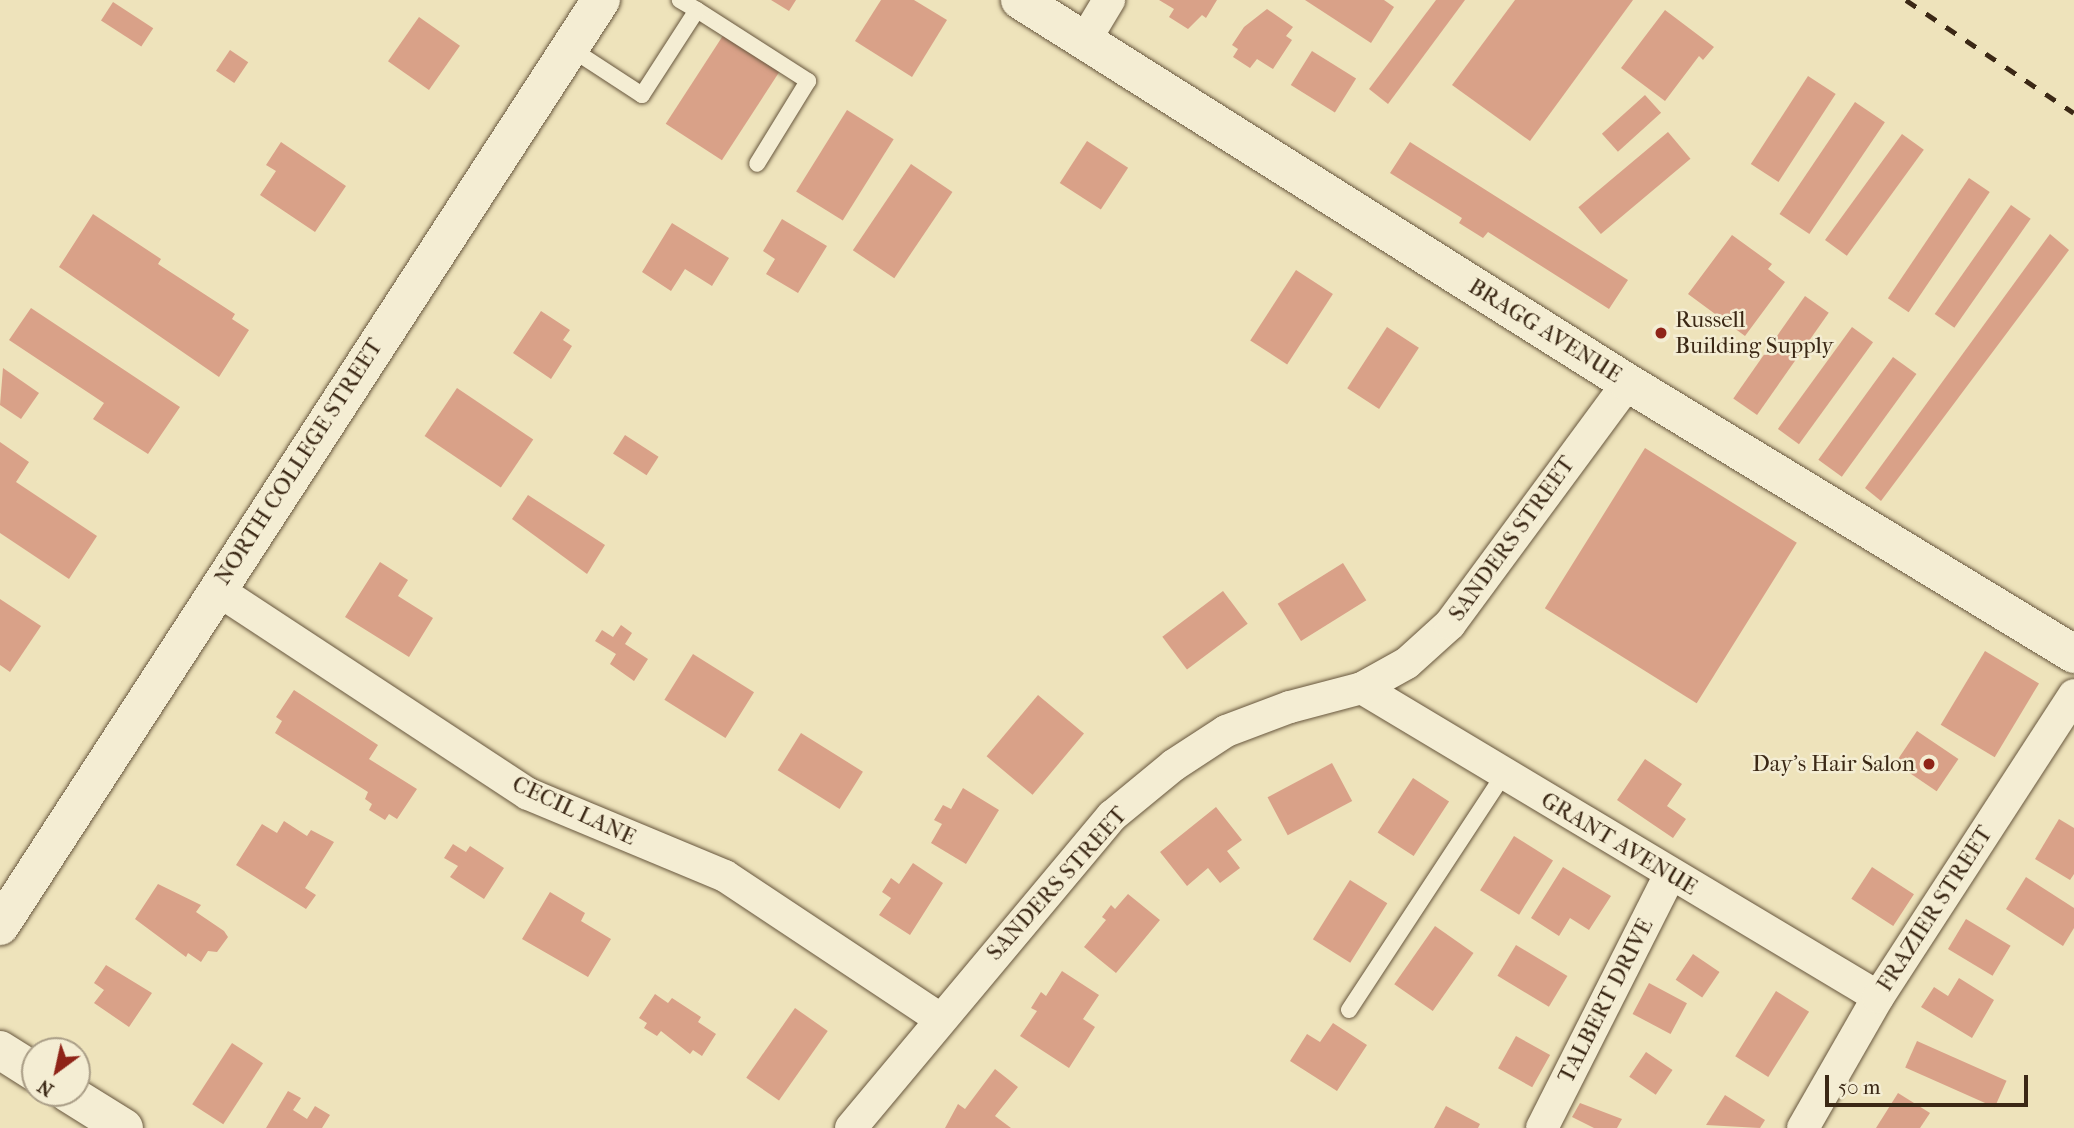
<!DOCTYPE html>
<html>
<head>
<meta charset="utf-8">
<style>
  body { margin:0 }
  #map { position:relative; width:2074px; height:1128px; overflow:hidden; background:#eee3bb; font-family:"IM FELL French Canon",serif }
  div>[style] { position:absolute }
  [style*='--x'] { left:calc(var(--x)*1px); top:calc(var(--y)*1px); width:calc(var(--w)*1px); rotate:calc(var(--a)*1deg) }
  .building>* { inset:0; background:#d9a188; transform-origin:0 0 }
  .roads { filter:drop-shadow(0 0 2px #68573e) drop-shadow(0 0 2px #68573e) }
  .lane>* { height:16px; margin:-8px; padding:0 8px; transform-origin:8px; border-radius:8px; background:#f4edd3 }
  .street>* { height:32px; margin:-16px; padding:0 16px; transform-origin:16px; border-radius:16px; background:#f4edd3 }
  .secondary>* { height:38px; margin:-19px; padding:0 19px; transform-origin:19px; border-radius:19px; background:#f4edd3 }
  .rail>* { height:5px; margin-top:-2.5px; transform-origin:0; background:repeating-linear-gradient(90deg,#3b2815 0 12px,transparent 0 24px) }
  .dots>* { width:19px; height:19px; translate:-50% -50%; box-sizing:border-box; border:4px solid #f4edd3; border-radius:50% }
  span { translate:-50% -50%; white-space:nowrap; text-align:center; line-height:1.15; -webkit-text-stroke:5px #f4edd3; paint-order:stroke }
  .poi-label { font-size:23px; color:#3b2815 }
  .left { translate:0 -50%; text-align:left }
  .right { translate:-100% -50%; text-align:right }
  .street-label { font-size:23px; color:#3b2815 }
  .north { position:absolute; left:21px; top:1037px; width:70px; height:70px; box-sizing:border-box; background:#f4edd3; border:2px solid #aa9e87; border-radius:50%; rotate:213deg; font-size:19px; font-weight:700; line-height:28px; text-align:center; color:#3b2815 }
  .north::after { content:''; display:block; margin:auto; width:24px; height:32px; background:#8f2418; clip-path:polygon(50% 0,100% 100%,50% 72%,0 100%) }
  .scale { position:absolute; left:1825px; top:1075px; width:203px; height:32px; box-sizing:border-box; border:4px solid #3b2815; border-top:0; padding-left:9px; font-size:21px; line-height:24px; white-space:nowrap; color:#3b2815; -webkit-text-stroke:5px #f4edd3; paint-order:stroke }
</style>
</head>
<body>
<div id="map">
  <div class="building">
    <div style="clip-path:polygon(771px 0,796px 0,789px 11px)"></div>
    <div style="clip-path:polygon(881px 0,914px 0,947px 20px,912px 77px,855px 41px)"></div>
    <div style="clip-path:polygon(1159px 0,1217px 0,1206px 18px,1202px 15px,1188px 29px,1169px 17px,1174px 9px)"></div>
    <div style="clip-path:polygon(1305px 0,1384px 0,1394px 7px,1371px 43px)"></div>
    <div style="clip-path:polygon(1436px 0,1465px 0,1388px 104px,1369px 89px)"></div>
    <div style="clip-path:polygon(1515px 0,1633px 0,1530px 141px,1452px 85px)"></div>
    <div style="left:113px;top:2px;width:48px;height:22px;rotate:33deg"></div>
    <div style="clip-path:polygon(1267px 9px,1293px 27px,1286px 36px,1292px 40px,1273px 69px,1257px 59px,1250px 68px,1233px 57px,1238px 49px,1232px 45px,1244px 27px)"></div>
    <div style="clip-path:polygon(1665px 10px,1714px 47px,1703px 60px,1699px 56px,1665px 101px,1621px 68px)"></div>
    <div style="left:419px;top:17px;width:50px;height:54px;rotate:35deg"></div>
    <div style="left:724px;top:34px;width:67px;height:107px;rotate:33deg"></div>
    <div style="left:230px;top:50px;width:22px;height:25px;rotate:34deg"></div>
    <div style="left:1312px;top:51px;width:52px;height:40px;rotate:32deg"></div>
    <div style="left:1808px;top:76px;width:33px;height:105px;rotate:33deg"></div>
    <div style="left:1645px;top:95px;width:24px;height:58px;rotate:48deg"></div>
    <div style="left:1855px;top:102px;width:36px;height:135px;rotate:34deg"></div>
    <div style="left:847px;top:110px;width:55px;height:96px;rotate:32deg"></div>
    <div style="left:1668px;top:132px;width:35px;height:117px;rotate:50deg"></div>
    <div style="left:1902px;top:134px;width:27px;height:131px;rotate:36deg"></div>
    <div style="left:1087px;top:141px;width:49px;height:50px;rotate:33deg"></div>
    <div style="clip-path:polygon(281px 142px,346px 186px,315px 232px,260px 195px,276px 171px,266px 165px)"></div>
    <div style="clip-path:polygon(1410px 142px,1628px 280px,1609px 309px,1488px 232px,1483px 238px,1459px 223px,1462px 218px,1390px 173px)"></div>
    <div style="left:911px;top:164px;width:50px;height:104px;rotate:34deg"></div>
    <div style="left:1969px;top:178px;width:25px;height:145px;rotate:34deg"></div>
    <div style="left:2011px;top:205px;width:24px;height:133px;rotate:35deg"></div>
    <div style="clip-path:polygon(93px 214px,161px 259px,158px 264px,235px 314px,232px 319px,249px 330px,219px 377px,59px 267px)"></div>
    <div style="clip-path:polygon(782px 219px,827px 246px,798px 293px,766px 274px,775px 259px,763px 251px)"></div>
    <div style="clip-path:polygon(672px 223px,729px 258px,712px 286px,685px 269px,671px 291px,642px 272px)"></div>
    <div style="clip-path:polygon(2050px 234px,2069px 250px,1881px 501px,1865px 488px)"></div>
    <div style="clip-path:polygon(1732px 235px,1772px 264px,1768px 269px,1785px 282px,1745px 336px,1688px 294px)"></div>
    <div style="left:1296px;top:270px;width:44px;height:84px;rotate:33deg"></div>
    <div style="left:1805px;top:296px;width:29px;height:125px;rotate:35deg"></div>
    <div style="clip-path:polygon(31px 308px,180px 407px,148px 454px,93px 419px,104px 403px,9px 340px)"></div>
    <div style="clip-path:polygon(541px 311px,570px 330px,563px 340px,572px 346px,551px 379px,513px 353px)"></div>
    <div style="left:1387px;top:327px;width:38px;height:73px;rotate:33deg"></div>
    <div style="left:1852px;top:327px;width:26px;height:126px;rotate:36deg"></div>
    <div style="left:1893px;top:357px;width:29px;height:127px;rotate:36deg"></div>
    <div style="clip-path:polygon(3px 368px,39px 393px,21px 419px,0 405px)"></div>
    <div style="left:457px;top:388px;width:92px;height:58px;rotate:34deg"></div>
    <div style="left:625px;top:435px;width:40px;height:22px;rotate:33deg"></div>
    <div style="clip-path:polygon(0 442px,29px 462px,16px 482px,97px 536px,69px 579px,0 533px)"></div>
    <div style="left:1645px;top:448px;width:179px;height:189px;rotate:32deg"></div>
    <div style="clip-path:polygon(528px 495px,605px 545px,587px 574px,512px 519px)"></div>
    <div style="clip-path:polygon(380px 562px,408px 580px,398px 596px,433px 618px,409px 657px,345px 617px)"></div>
    <div style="left:1343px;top:563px;width:44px;height:77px;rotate:58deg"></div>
    <div style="left:1223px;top:591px;width:41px;height:76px;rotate:53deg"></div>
    <div style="clip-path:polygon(0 599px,41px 626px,10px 672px,0 665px)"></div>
    <div style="clip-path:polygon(621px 625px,632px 633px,625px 644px,648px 659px,634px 681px,610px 664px,616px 654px,595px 641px,602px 630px,613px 637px)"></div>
    <div style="left:1985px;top:651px;width:63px;height:86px;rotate:31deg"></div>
    <div style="left:693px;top:654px;width:72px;height:54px;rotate:32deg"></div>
    <div style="clip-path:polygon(294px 690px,378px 745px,369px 759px,417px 789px,397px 819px,389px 814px,385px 820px,369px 810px,372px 804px,365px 799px,368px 792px,275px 733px,282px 721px,276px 717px)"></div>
    <div style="left:1038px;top:695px;width:60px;height:80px;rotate:40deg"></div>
    <div style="left:1917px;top:731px;width:50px;height:39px;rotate:34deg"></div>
    <div style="left:801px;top:733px;width:73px;height:44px;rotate:32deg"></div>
    <div style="clip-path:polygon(1645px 759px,1682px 784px,1667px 806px,1686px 819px,1673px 838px,1617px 800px)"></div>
    <div style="left:1332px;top:763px;width:43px;height:73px;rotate:62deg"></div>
    <div style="left:1413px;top:778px;width:43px;height:65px;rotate:33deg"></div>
    <div style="clip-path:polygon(963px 788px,999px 810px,966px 864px,931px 843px,942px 824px,934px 820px,943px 805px,951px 809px)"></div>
    <div style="clip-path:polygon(1216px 807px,1242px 840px,1227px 851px,1240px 868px,1220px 883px,1208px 868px,1187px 886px,1160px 852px)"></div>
    <div style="clip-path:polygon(2059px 819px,2074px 828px,2074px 874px,2070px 880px,2035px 859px)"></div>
    <div style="clip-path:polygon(284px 821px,307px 836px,311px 830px,334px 842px,305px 888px,316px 895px,306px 909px,236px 865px,262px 824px,277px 833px)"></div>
    <div style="left:1514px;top:836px;width:46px;height:64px;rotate:32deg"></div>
    <div style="clip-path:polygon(453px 844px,466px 852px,470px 846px,504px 868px,484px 899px,450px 877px,458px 866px,444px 858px)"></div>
    <div style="clip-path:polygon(913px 863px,943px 883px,910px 935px,879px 915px,891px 898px,882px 892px,891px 878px,899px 884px)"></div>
    <div style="clip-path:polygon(1563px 867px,1611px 896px,1589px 930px,1570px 918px,1559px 936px,1531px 918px)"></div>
    <div style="left:1872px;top:867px;width:50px;height:38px;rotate:33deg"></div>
    <div style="clip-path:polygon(2026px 877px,2074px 908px,2074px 928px,2063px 946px,2006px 909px)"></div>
    <div style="left:1350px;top:880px;width:44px;height:70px;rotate:32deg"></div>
    <div style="clip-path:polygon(158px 884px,201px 905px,196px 912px,224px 931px,228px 937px,217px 952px,208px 951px,201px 962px,188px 953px,186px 957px,135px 919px)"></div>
    <div style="clip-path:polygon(550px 892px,585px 913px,581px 921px,611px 939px,588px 977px,522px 939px)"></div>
    <div style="clip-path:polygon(1128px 894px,1160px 920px,1116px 973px,1084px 947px,1106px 920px,1102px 917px,1111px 905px,1115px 909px)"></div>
    <div style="left:1966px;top:919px;width:52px;height:35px;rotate:31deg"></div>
    <div style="left:1435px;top:926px;width:47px;height:71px;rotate:35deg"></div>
    <div style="left:1516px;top:945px;width:60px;height:36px;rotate:31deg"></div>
    <div style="left:1693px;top:954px;width:32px;height:31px;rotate:34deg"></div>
    <div style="clip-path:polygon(106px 965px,152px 993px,129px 1027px,94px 1003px,104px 990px,94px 983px)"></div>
    <div style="clip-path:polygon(1062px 971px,1099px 995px,1083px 1019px,1095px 1027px,1069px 1068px,1020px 1036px,1037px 1011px,1031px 1008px,1041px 992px,1046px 996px)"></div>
    <div style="clip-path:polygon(1959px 978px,1994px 1000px,1972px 1038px,1921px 1007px,1934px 987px,1948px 996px)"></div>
    <div style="left:1649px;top:983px;width:43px;height:35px;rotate:28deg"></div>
    <div style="left:1776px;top:991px;width:39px;height:77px;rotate:32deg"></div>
    <div style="clip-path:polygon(655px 994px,668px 1003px,672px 998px,701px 1017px,698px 1022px,716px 1034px,702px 1056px,693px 1050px,690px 1054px,661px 1031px,657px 1036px,644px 1028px,647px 1023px,639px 1018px)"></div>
    <div style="left:795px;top:1008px;width:40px;height:85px;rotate:35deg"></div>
    <div style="clip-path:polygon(1333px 1023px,1367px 1045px,1337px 1091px,1290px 1061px,1307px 1034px,1320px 1042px)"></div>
    <div style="left:1516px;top:1036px;width:39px;height:37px;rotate:29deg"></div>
    <div style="left:1917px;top:1041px;width:98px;height:29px;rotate:24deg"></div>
    <div style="left:232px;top:1043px;width:37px;height:73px;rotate:33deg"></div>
    <div style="left:1646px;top:1052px;width:32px;height:30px;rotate:34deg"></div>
    <div style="clip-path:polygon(995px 1069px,1018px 1087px,995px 1116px,1011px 1128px,945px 1128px,958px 1104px,965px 1109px)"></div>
    <div style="clip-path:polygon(288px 1091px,301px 1098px,293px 1110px,307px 1119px,315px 1106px,330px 1115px,322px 1128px,266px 1128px)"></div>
    <div style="clip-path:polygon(1898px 1093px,1930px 1113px,1920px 1128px,1876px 1128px)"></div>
    <div style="clip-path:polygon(1725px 1095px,1765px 1120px,1760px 1128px,1706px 1125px)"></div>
    <div style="clip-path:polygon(1580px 1103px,1622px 1119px,1617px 1128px,1594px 1128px,1572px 1117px)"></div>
    <div style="clip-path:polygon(1446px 1106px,1480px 1124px,1478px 1128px,1434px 1128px)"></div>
  </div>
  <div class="roads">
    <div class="lane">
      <div style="--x:697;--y:10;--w:132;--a:32.6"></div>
      <div style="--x:808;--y:81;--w:97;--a:121.6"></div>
      <div style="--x:570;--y:48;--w:86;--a:33.1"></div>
      <div style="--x:642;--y:95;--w:101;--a:-57.1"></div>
      <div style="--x:697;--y:10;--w:20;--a:-150"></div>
      <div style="--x:1349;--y:1010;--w:282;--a:-56.7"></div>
    </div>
    <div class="street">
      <div style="--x:1085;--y:40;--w:47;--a:-59"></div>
      <div style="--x:216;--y:589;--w:373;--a:33.3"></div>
      <div style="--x:528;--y:794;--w:213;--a:22.6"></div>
      <div style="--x:725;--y:876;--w:258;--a:33.6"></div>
      <div style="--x:1362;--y:688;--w:601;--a:30.91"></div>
      <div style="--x:851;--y:1128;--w:407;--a:-50.1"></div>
      <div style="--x:1112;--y:816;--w:80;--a:-39.4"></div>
      <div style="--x:1174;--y:765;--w:62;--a:-33.2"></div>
      <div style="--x:1226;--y:731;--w:68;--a:-20.6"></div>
      <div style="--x:1290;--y:707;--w:74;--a:-14.8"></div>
      <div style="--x:1362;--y:688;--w:51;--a:-29.1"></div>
      <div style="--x:1407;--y:663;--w:58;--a:-42.2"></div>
      <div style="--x:1450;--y:624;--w:300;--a:-53.6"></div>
      <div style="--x:1542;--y:1128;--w:284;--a:-63.2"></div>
      <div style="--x:1803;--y:1128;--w:151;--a:-60.2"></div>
      <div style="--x:1878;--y:997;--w:360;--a:-57"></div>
    </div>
    <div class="secondary">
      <div style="--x:1020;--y:0;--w:719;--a:32.21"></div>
      <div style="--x:1628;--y:383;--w:522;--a:31.28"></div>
      <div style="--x:0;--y:926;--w:1104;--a:-57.02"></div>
      <div style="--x:0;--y:1050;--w:41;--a:32.2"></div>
      <div style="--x:68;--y:1093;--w:66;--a:32"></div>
    </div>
  </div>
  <div class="rail">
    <div style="--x:1906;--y:0;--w:202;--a:33.9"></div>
  </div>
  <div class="dots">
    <div style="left:1661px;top:333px;background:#8f2418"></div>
    <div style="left:1929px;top:764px;background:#8f2418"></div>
  </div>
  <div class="poi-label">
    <span class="left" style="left:1675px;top:333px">Russell<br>Building Supply</span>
    <span class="right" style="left:1915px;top:764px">Day's Hair Salon</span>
  </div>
  <div class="street-label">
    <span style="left:1545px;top:331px;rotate:32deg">BRAGG AVENUE</span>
    <span style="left:299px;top:462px;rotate:-57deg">NORTH COLLEGE STREET</span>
    <span style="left:1512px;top:539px;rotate:-54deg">SANDERS STREET</span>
    <span style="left:574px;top:811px;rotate:25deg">CECIL LANE</span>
    <span style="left:1619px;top:844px;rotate:31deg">GRANT AVENUE</span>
    <span style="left:1057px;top:884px;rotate:-48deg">SANDERS STREET</span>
    <span style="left:1935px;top:909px;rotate:-57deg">FRAZIER STREET</span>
    <span style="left:1606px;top:1001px;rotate:-63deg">TALBERT DRIVE</span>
  </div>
  <div class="north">N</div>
  <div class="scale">50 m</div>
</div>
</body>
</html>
